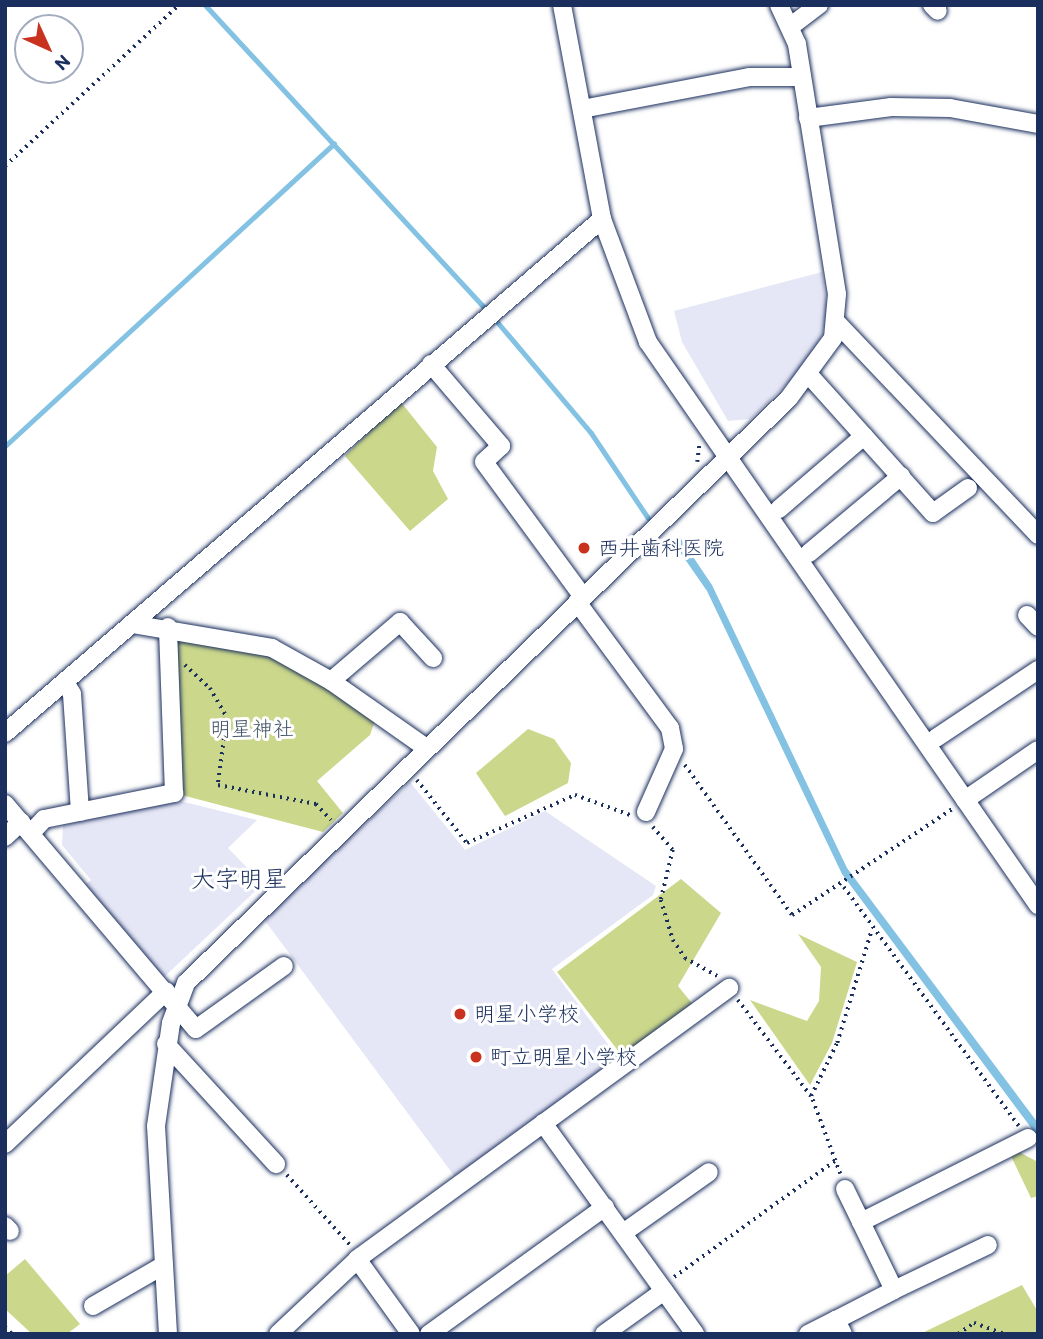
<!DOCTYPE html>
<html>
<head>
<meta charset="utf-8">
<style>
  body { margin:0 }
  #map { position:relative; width:1043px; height:1339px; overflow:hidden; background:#fff; font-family:Itim,"Klee One",sans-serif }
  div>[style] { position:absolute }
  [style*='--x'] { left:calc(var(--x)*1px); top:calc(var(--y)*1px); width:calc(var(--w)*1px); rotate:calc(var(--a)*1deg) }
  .built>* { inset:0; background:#e6e7f6 }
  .green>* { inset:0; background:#cbd78b }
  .water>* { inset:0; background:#83c2e3 }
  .stream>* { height:5px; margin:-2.5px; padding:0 2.5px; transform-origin:2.5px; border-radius:2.5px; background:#83c2e3 }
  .path>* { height:3.5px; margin-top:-1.75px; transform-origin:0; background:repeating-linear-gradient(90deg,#1b2f5e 0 2px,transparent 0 7px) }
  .roads { filter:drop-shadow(0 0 2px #1b2f5e) drop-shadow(0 0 2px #1b2f5e) }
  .minor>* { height:18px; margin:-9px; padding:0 9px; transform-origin:9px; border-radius:9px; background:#fff }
  .dots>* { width:19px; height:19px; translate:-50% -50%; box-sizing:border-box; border:4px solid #fff; border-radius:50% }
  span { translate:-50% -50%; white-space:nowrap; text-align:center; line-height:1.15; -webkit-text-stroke:6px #fff; paint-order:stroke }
  .poi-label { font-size:21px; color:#1b2f5e }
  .left { translate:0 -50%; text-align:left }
  .park-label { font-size:21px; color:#475969 }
  .quarter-label { font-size:24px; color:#1b2f5e }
  .frame { position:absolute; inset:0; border:7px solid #1b2f5e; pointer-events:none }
  .north { position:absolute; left:14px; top:14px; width:70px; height:70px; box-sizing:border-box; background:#fff; border:2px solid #a4acbf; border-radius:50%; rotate:135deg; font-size:19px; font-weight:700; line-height:28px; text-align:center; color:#1b2f5e }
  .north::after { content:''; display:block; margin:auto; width:24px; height:32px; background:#c8321e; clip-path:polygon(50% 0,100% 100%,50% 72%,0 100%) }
</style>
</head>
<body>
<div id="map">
  <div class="built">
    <div style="clip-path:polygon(822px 272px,828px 318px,811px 361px,750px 419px,728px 421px,682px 342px,674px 311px)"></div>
    <div style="clip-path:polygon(410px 782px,465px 850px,545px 811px,656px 886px,653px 895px,552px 969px,619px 1059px,455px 1177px,263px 918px)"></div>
    <div style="clip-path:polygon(172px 799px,257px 820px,228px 848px,263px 884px,163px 978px,81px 888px,91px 880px,62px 845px,63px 825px)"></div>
  </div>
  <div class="green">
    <div style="clip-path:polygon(400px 401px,437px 447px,433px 471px,448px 499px,410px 531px,345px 456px)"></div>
    <div style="clip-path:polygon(168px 627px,272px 648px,378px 712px,370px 735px,317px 781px,343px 813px,323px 832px,174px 793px)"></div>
    <div style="clip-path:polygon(528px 729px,554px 739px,571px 763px,568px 783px,505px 816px,476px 773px)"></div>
    <div style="clip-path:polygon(681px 879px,721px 913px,678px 986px,695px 1007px,623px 1057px,557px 972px)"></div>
    <div style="clip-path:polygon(798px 934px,857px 962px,832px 1043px,810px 1085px,750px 1000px,807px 1021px,819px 1001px,821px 967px)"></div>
    <div style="clip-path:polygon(1019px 1152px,1038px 1162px,1038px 1196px,1031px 1198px,1011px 1156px)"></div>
    <div style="clip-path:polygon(25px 1259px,80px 1324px,67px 1334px,32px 1334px,5px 1309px,5px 1276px)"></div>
    <div style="clip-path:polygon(1022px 1285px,1038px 1312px,1038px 1334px,920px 1334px)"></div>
  </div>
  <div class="water">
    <div style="clip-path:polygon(679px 536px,712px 585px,847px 868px,1038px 1123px,1038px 1137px,842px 874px,707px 591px,673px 542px)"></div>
  </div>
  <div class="stream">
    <div style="--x:205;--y:5;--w:411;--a:47.3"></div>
    <div style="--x:498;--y:323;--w:144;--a:49.8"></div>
    <div style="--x:591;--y:433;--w:102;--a:56.2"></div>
    <div style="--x:5;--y:446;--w:447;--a:-42.6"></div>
  </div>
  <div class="path">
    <div style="--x:5;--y:166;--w:237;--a:-42.8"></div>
    <div style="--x:697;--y:462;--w:16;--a:-83"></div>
    <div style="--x:185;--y:665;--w:34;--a:43"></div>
    <div style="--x:210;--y:688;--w:34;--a:60"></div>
    <div style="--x:227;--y:718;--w:68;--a:97.7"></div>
    <div style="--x:218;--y:785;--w:100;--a:11"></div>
    <div style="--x:316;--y:804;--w:22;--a:47"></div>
    <div style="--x:685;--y:765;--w:184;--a:54.5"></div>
    <div style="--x:792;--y:915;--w:192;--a:-33.5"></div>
    <div style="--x:417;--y:780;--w:80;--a:51.6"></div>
    <div style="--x:467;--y:843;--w:118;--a:-24"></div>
    <div style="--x:575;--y:795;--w:59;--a:20"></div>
    <div style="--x:653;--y:827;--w:30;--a:49"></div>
    <div style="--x:673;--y:850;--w:51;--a:103.5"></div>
    <div style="--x:661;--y:900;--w:42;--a:73.3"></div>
    <div style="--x:673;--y:940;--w:22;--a:56"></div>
    <div style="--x:685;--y:958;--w:37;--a:29"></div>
    <div style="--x:844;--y:887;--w:296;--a:53.8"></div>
    <div style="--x:738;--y:1000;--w:121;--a:52.8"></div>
    <div style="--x:840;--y:1174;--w:83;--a:-110.4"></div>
    <div style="--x:811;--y:1096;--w:59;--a:-63.9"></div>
    <div style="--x:837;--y:1043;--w:116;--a:-73"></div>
    <div style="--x:287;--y:1175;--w:94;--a:48"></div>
    <div style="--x:674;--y:1277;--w:198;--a:-35.8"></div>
    <div style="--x:5;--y:1327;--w:10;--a:45"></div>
    <div style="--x:958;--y:1334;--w:19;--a:-35"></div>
    <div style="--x:974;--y:1323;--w:32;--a:20"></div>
  </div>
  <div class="roads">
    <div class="minor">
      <div style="--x:562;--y:5;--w:218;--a:79.4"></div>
      <div style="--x:602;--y:219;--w:131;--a:69.5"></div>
      <div style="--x:648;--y:342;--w:685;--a:55.29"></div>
      <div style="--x:932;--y:5;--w:8;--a:45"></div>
      <div style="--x:791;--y:26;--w:35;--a:-37"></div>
      <div style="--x:582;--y:109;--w:170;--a:-10.8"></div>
      <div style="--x:749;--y:77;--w:53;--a:0"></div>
      <div style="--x:808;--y:118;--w:84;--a:-7.5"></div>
      <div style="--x:891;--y:107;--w:59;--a:1"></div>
      <div style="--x:950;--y:108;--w:89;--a:10.3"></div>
      <div style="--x:838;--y:324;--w:291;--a:46.5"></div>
      <div style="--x:431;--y:364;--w:108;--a:49.5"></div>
      <div style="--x:501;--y:446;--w:23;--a:137"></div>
      <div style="--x:484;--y:462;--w:167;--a:53.7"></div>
      <div style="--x:810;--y:376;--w:184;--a:48.1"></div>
      <div style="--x:933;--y:513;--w:43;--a:-35.5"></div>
      <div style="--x:779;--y:509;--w:112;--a:-40.7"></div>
      <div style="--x:809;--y:553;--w:120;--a:-39.9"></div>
      <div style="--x:577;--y:602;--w:157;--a:53.6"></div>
      <div style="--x:670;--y:728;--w:21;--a:79"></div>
      <div style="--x:674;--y:749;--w:69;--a:114"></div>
      <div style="--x:1027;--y:615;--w:16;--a:47"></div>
      <div style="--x:132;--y:624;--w:142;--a:9.7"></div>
      <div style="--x:272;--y:648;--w:68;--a:29.2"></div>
      <div style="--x:331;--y:681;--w:115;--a:35.1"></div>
      <div style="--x:331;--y:681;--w:91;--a:-40.5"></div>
      <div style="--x:400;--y:622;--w:49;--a:47.5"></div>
      <div style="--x:65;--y:682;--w:14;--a:60"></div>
      <div style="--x:72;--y:694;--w:118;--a:86.1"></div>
      <div style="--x:5;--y:733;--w:788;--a:-40.73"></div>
      <div style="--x:936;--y:738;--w:123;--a:-33.7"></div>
      <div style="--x:965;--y:800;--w:88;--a:-34.4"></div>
      <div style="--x:5;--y:804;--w:295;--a:49.7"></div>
      <div style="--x:196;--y:1029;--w:108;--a:-35.6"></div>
      <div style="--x:31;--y:833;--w:19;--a:-47"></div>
      <div style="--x:44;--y:819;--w:133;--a:-11.3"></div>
      <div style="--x:174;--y:793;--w:166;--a:-92.1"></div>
      <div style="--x:5;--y:837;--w:22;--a:-43"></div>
      <div style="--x:166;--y:1044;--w:163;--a:47.5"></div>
      <div style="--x:543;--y:1123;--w:260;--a:54.2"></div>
      <div style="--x:5;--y:1144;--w:222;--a:-43.5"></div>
      <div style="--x:845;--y:1189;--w:37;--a:64"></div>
      <div style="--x:5;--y:1226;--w:7;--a:45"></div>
      <div style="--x:623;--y:1233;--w:105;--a:-35.3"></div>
      <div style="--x:357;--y:1259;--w:92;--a:54.2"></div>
      <div style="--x:894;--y:1290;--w:104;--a:-25.6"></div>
      <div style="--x:93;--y:1306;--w:82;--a:-30"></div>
      <div style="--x:168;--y:1334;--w:208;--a:-93.3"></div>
      <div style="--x:156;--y:1126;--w:104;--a:-81.7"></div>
      <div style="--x:171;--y:1023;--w:43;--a:-69.4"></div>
      <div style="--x:186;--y:983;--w:840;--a:-44.13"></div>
      <div style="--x:789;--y:398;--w:74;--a:-53.7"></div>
      <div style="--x:833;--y:338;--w:44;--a:-84.8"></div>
      <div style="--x:837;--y:294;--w:253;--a:-99.1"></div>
      <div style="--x:797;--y:44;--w:43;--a:-114.8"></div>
      <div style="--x:278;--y:1334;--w:112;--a:-43.2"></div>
      <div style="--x:360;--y:1257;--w:457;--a:-36.1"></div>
      <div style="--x:429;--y:1334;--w:217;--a:-35.8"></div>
      <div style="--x:604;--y:1334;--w:74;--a:-35.6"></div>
      <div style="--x:808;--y:1334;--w:31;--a:-27"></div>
      <div style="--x:843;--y:1334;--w:16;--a:-117"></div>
      <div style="--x:836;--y:1320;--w:65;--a:-27.3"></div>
      <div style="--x:894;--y:1290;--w:76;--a:-115.9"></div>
      <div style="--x:861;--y:1222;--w:187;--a:-26.7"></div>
    </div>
  </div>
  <div class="dots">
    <div style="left:584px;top:548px;background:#c8321e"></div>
    <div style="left:460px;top:1014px;background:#c8321e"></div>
    <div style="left:476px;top:1057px;background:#c8321e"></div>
  </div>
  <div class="poi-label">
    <span class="left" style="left:598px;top:548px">西井歯科医院</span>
    <span class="left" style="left:474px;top:1014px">明星小学校</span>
    <span class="left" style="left:490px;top:1057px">町立明星小学校</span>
  </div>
  <div class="park-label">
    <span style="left:252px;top:729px">明星神社</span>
  </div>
  <div class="quarter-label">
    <span style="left:239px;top:879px">大字明星</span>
  </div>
  <div class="frame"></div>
  <div class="north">N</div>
</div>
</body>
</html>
